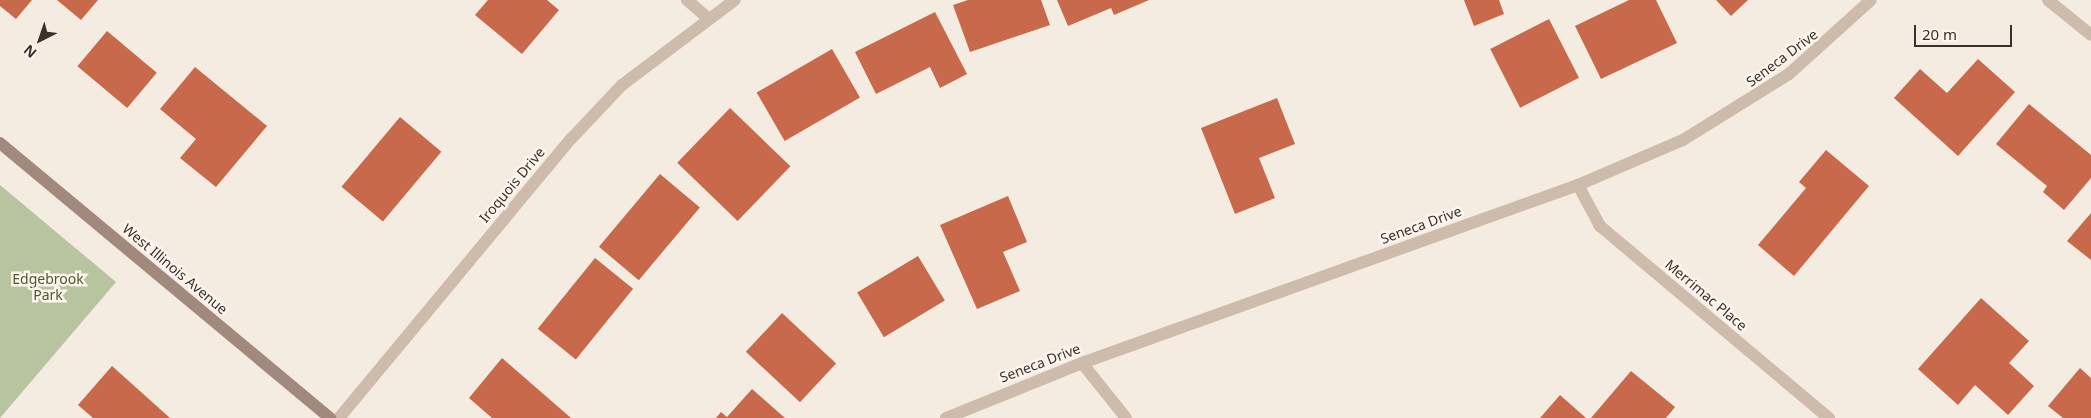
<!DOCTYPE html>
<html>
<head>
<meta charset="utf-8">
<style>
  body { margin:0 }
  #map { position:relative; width:2091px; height:418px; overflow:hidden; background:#f4ebe1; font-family:"Noto Sans",sans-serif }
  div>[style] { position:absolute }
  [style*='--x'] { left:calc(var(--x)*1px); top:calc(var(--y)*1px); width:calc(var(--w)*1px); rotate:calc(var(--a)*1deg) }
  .green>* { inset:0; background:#b8c4a0 }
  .building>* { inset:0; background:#c8694b; transform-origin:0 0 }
  .minor>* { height:12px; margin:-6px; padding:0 6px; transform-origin:6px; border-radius:6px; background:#cdbbac }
  .secondary>* { height:12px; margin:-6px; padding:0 6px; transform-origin:6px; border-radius:6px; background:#a18a7d }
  span { translate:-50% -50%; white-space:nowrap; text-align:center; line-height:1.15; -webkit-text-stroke:5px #fbf5ee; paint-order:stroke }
  .street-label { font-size:14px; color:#3b302b }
  .park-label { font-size:14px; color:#4a5a2e }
  .north { position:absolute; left:15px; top:15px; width:50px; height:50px; -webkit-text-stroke:4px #fbf5ee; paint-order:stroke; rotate:221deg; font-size:14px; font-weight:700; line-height:20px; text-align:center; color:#3b302b }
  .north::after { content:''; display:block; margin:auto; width:18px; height:22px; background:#3b302b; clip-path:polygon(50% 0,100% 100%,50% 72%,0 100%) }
  .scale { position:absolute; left:1914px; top:25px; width:98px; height:22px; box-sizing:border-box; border:2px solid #3b302b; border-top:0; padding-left:6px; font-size:15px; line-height:18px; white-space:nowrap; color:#3b302b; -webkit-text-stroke:4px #fbf5ee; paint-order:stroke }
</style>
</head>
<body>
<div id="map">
  <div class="green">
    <div style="clip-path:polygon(0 185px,116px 282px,0 418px)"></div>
  </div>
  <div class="building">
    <div style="clip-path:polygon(0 0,32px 0,16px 19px,0 6px)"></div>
    <div style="clip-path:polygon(57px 0,98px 0,81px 20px)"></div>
    <div style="clip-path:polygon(488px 0,547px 0,559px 10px,522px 54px,475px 15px)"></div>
    <div style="clip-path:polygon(968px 0,1041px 0,1050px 25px,970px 52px,953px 5px)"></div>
    <div style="clip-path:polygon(1057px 0,1149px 0,1114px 15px,1111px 8px,1068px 26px)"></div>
    <div style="clip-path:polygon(1464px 0,1499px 0,1504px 14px,1474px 26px)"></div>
    <div style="clip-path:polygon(1629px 0,1656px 0,1677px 43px,1601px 79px,1575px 26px)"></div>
    <div style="clip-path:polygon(1716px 0,1748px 0,1731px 16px)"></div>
    <div style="clip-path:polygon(935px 12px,967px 74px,940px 88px,930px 67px,876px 94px,855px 52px)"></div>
    <div style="left:1549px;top:19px;width:66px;height:66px;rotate:63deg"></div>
    <div style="left:107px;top:31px;width:65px;height:46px;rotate:40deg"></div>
    <div style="left:832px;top:49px;width:56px;height:87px;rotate:60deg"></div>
    <div style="clip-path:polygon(1978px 59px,2015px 92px,1958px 156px,1894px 98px,1920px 69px,1947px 93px)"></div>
    <div style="clip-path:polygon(195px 67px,267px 126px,216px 187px,180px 158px,196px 139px,160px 109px)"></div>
    <div style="clip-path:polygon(1277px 98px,1295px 144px,1259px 158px,1275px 198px,1235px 214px,1201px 128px)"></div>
    <div style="clip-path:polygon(2029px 104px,2091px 155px,2091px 178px,2064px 210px,2043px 192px,2047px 186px,1996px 144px)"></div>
    <div style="left:730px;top:108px;width:84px;height:76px;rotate:44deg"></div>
    <div style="left:400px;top:117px;width:54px;height:91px;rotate:40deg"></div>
    <div style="clip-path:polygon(1826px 150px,1869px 186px,1794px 276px,1758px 245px,1806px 188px,1799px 182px)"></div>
    <div style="left:660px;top:174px;width:52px;height:95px;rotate:40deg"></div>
    <div style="clip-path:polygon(1008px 196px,1027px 242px,1003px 252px,1020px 291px,977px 309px,940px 225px)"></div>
    <div style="clip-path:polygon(2091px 213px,2091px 260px,2067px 241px)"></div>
    <div style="left:918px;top:256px;width:52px;height:71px;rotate:59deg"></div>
    <div style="left:595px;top:258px;width:49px;height:91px;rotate:39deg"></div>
    <div style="clip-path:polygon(1981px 298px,2029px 341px,2009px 363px,2034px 386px,2008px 415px,1975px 385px,1958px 405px,1918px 369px)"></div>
    <div style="left:782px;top:313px;width:74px;height:53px;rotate:43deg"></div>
    <div style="clip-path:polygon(502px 358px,571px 418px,492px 418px,469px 398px)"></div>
    <div style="clip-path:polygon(112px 366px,170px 418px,93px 418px,78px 405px)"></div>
    <div style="clip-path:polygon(2080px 368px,2091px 378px,2091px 418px,2063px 418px,2048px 406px)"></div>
    <div style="clip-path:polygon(1631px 371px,1675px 407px,1666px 418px,1591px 418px)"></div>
    <div style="clip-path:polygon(752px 389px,785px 418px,716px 418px,721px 412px,727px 417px)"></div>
    <div style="clip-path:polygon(1560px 395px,1586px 418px,1540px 418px)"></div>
  </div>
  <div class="minor">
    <div style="--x:687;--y:0;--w:28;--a:41"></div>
    <div style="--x:2048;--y:0;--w:55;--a:39.1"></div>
    <div style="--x:1578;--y:185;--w:47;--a:61.8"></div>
    <div style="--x:1600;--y:226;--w:299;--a:40"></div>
    <div style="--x:1082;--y:363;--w:70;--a:51.3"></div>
    <div style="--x:339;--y:418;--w:363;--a:-50.3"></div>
    <div style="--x:571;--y:139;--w:74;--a:-46.6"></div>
    <div style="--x:622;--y:85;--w:141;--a:-37"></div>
    <div style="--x:946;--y:418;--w:147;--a:-22"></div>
    <div style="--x:1082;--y:363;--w:527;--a:-19.74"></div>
    <div style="--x:1578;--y:185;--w:114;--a:-23.2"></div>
    <div style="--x:1683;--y:140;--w:125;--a:-31.9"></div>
    <div style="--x:1789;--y:74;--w:110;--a:-42.1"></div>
  </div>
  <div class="secondary">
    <div style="--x:0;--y:143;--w:430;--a:39.8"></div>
  </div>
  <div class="street-label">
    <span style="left:1782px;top:58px;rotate:-37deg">Seneca Drive</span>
    <span style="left:512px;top:185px;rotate:-50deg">Iroquois Drive</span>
    <span style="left:1421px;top:225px;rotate:-20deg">Seneca Drive</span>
    <span style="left:175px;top:269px;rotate:40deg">West Illinois Avenue</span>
    <span style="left:1706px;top:295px;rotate:40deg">Merrimac Place</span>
    <span style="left:1040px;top:363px;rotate:-21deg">Seneca Drive</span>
  </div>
  <div class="park-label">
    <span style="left:48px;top:287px">Edgebrook<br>Park</span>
  </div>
  <div class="north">N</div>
  <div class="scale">20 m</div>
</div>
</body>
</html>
